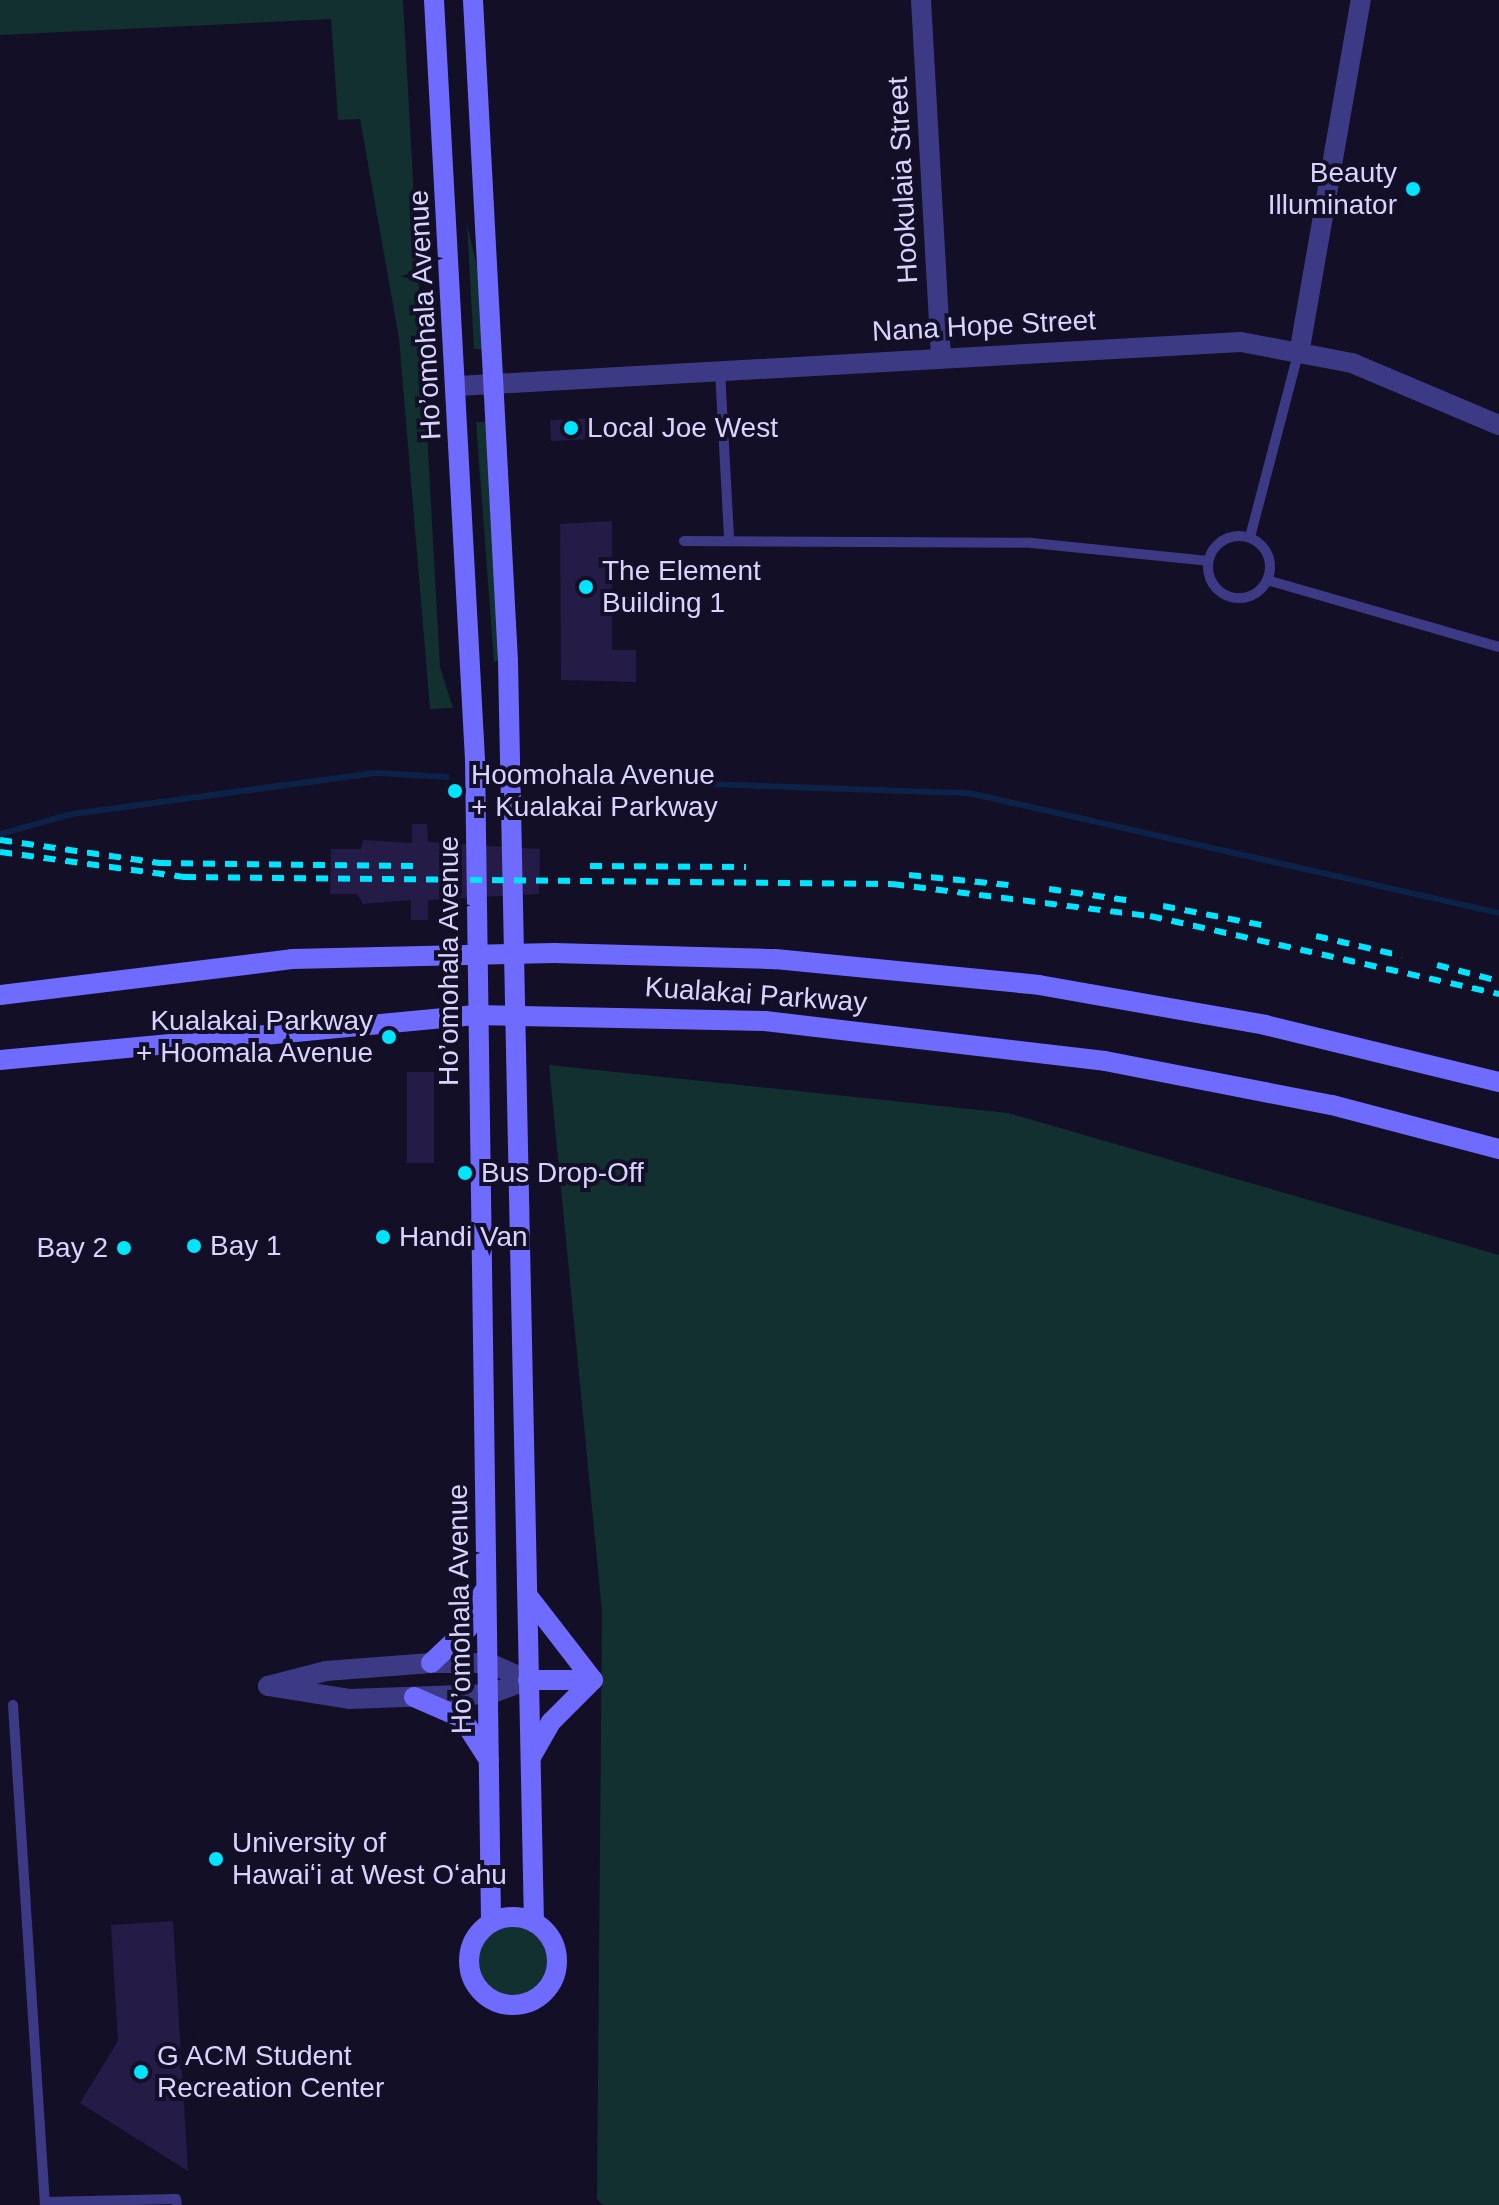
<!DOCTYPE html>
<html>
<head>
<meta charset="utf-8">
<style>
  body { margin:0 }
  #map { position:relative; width:1499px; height:2205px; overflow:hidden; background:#130f26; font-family:Helvetica,sans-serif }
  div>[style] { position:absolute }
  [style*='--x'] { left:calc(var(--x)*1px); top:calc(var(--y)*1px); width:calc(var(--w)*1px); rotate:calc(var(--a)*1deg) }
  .green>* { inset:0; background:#12302f }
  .round { border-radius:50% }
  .stream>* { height:6px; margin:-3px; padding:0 3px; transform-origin:3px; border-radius:3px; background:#0c2248 }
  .building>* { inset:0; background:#241b47; transform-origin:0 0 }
  .service>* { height:10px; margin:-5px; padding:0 5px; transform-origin:5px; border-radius:5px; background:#3d3a85 }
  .service>.ring { margin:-5px; padding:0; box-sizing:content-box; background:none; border:10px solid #3d3a85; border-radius:50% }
  .minor>* { height:20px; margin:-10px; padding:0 10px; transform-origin:10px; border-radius:10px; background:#3d3a85 }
  .secondary>* { height:20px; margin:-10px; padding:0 10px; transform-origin:10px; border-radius:10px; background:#6f6bff }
  .secondary>.ring { margin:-10px; padding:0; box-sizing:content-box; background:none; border:20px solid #6f6bff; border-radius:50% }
  .rail>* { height:6px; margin-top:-3px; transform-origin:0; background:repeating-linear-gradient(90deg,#00e5ff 0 12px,transparent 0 22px) }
  .dots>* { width:22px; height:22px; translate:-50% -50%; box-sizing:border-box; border:4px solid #130f26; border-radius:50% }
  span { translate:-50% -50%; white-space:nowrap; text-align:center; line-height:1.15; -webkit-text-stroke:8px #130f26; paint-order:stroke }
  .poi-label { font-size:28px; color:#d9d4ff }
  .right { translate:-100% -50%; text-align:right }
  .left { translate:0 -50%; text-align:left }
  .street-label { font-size:28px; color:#d9d4ff }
</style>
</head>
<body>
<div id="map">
  <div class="green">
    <div style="clip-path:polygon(0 0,403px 0,440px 667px,453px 708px,430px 709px,399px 338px,360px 119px,338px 120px,331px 19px,0 35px)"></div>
    <div style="clip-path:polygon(467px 224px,478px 271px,482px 349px,474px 349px)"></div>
    <div style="clip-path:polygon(476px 422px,489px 422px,501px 660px,494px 662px)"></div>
    <div style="clip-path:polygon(549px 1065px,1008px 1113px,1499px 1255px,1499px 2205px,603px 2205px,597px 2199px,602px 1611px)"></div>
    <div class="round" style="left:476px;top:1924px;width:74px;height:74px"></div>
  </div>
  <div class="stream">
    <div style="--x:534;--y:778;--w:435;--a:2"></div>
    <div style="--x:969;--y:793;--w:543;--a:12.76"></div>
    <div style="--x:0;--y:834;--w:75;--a:-15.5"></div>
    <div style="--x:72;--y:814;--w:308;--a:-7.7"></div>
    <div style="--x:377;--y:773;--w:70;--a:3.3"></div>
  </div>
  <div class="building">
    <div style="left:592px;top:418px;width:21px;height:42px;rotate:87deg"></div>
    <div style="clip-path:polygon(612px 521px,612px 650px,636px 650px,636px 682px,561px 680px,560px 524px)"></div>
    <div style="clip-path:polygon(412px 824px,427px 824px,428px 842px,540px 849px,539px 894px,428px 900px,428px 920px,411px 920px,411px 900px,363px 904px,357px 894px,330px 894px,331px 849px,361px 849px,363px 840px,412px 843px)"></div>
    <div style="left:407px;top:1072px;width:27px;height:91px"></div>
    <div style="clip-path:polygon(173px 1921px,188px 2171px,80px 2103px,118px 2041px,111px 1925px)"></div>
  </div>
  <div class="service">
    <div style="--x:720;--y:371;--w:167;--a:86.9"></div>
    <div class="ring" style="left:1208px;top:536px;width:52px;height:52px"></div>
    <div style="--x:1250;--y:537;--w:193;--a:-75.3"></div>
    <div style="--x:684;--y:541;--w:348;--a:0.3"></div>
    <div style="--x:1032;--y:543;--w:177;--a:5.8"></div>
    <div style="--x:1267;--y:580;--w:241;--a:16.1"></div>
    <div style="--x:13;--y:1705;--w:501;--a:86.34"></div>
    <div style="--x:45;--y:2202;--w:131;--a:-1.3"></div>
    <div style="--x:176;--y:2199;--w:6;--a:81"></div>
  </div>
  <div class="minor">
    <div style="--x:921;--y:0;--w:358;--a:86.8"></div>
    <div style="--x:1300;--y:348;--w:353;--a:-80.1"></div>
    <div style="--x:458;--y:386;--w:784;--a:-3.22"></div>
    <div style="--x:1241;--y:342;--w:113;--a:10.7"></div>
    <div style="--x:1352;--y:363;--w:160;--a:22.9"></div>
    <div style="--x:268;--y:1686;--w:60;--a:-14.5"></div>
    <div style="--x:326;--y:1671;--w:105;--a:-4.4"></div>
    <div style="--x:431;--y:1663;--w:58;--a:0"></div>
    <div style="--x:489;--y:1663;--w:43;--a:23.6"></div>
    <div style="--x:268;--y:1686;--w:82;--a:9.1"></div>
    <div style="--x:349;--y:1699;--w:141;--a:-2"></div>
    <div style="--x:490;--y:1694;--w:40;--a:-20.2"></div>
  </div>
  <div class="secondary">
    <div style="--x:434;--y:0;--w:761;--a:86.91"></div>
    <div style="--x:475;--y:760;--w:1163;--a:89.21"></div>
    <div style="--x:473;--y:0;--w:663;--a:86.97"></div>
    <div style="--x:508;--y:662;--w:1260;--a:88.82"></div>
    <div style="--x:0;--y:995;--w:294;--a:-7"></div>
    <div style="--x:292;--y:959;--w:262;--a:-1.3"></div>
    <div style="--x:554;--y:953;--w:221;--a:1.6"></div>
    <div style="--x:775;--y:959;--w:265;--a:5.6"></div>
    <div style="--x:1039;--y:985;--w:230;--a:10"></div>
    <div style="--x:1265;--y:1025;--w:241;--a:13.7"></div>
    <div style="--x:0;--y:1060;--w:480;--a:-5.4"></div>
    <div style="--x:478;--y:1015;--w:287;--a:1.2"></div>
    <div style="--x:765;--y:1021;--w:342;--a:6.7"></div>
    <div style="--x:1105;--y:1061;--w:231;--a:11"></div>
    <div style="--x:1332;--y:1105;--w:173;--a:14.8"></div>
    <div style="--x:528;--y:1596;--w:106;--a:52.3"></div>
    <div style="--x:431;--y:1663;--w:51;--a:-43.4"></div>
    <div style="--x:468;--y:1628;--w:38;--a:-67"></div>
    <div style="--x:528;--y:1680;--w:65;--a:0"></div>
    <div style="--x:414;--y:1697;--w:52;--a:23.6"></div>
    <div style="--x:462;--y:1718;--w:50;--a:57.3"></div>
    <div style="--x:531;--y:1757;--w:40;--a:-60.3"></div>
    <div style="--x:551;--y:1722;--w:59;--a:-45"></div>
    <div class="ring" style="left:469px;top:1917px;width:68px;height:68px"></div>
  </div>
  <div class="rail">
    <div style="--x:0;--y:840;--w:161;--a:8.2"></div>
    <div style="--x:159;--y:863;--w:255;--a:0.7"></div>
    <div style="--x:0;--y:852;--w:186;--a:7.7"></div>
    <div style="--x:184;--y:877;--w:708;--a:0.57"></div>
    <div style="--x:892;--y:884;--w:260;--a:7.1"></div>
    <div style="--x:1150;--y:916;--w:358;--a:12.6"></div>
    <div style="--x:590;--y:866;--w:156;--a:0.4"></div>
    <div style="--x:909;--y:875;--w:100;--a:5.7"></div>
    <div style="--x:1049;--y:889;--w:84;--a:8.2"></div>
    <div style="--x:1163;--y:906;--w:101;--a:10.9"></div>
    <div style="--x:1316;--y:936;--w:88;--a:13.1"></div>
    <div style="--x:1437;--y:965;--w:64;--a:14.5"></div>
  </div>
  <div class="dots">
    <div style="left:1413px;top:189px;background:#00e5ff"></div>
    <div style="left:571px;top:428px;background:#00e5ff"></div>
    <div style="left:586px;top:587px;background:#00e5ff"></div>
    <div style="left:455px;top:791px;background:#00e5ff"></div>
    <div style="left:389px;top:1037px;background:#00e5ff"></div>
    <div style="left:465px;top:1173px;background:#00e5ff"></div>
    <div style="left:383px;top:1237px;background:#00e5ff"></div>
    <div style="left:194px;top:1246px;background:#00e5ff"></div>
    <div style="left:124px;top:1248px;background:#00e5ff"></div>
    <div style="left:216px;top:1859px;background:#00e5ff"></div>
    <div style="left:141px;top:2072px;background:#00e5ff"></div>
  </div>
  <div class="poi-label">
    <span class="right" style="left:1397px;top:189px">Beauty<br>Illuminator</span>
    <span class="left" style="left:587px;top:428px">Local Joe West</span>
    <span class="left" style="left:602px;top:587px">The Element<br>Building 1</span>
    <span class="left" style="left:471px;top:791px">Hoomohala Avenue<br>+ Kualakai Parkway</span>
    <span class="right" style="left:373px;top:1037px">Kualakai Parkway<br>+ Hoomala Avenue</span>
    <span class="left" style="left:481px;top:1173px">Bus Drop-Off</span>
    <span class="left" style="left:399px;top:1237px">Handi Van</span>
    <span class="left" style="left:210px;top:1246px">Bay 1</span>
    <span class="right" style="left:108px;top:1248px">Bay 2</span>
    <span class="left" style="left:232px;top:1859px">University of<br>Hawaiʻi at West Oʻahu</span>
    <span class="left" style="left:157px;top:2072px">G ACM Student<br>Recreation Center</span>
  </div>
  <div class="street-label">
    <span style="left:903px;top:180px;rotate:-93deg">Hookulaia Street</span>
    <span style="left:425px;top:315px;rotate:-93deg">Ho’omohala Avenue</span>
    <span style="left:984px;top:326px;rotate:-3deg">Nana Hope Street</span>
    <span style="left:449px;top:961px;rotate:-90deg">Ho’omohala Avenue</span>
    <span style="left:756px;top:995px;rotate:4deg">Kualakai Parkway</span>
    <span style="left:460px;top:1609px;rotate:-91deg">Ho’omohala Avenue</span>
  </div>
</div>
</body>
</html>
